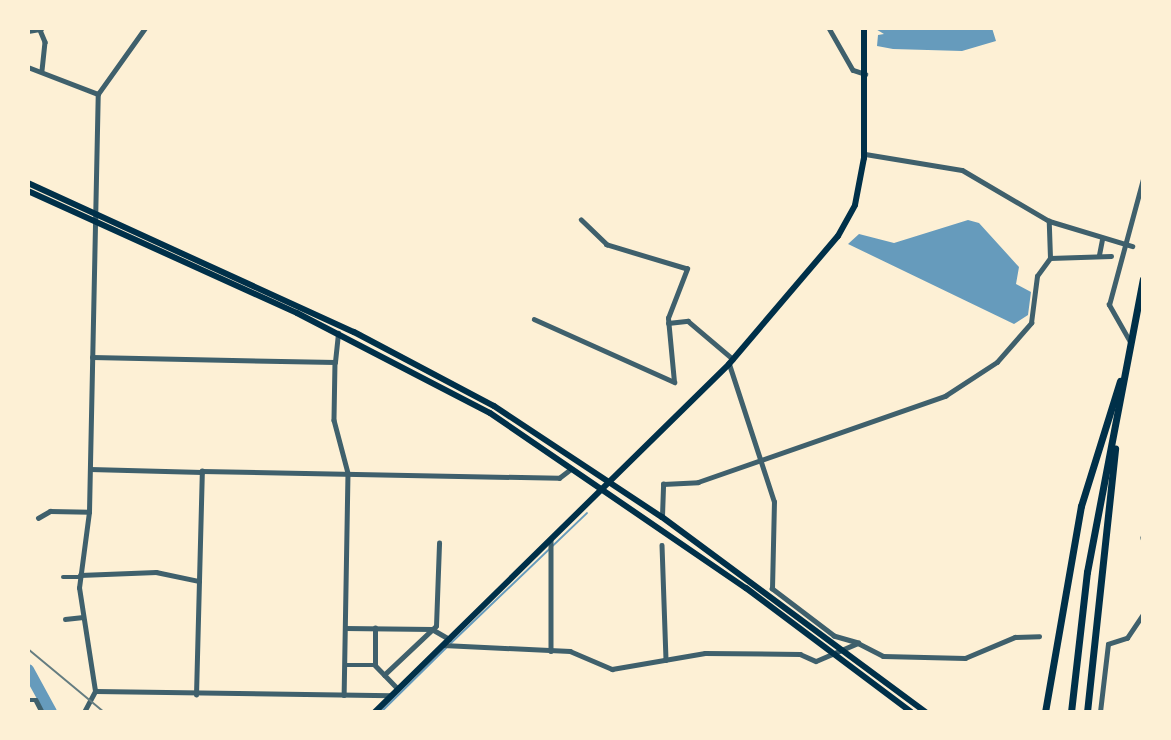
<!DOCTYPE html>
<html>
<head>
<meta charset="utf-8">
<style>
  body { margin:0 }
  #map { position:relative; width:1171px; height:740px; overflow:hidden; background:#fdf0d5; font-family:Mulish,sans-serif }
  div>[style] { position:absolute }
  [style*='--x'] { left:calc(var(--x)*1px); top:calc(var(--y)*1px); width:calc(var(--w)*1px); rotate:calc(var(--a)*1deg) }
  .water>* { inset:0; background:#669bbc }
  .stream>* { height:2px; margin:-1px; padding:0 1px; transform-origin:1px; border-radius:1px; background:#669bbc }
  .river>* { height:12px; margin:-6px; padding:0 6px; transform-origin:6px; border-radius:6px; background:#669bbc }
  .minor>* { height:4.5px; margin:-2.25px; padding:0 2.25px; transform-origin:2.25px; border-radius:2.25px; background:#3f606c }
  .tertiary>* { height:5px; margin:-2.5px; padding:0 2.5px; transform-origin:2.5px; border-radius:2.5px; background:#3f606c }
  .primary>* { height:6px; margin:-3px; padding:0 3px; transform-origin:3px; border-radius:3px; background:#003049 }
  .trunk>* { height:7px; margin:-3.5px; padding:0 3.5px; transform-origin:3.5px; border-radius:3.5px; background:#003049 }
  .rail>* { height:2px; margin:-1px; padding:0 1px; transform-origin:1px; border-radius:1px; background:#657d81 }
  span { translate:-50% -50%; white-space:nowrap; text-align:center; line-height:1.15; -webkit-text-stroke:6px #fdf0d5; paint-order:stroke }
  .frame { position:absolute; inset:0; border:30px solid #fdf0d5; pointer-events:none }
</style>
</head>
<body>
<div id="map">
  <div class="water">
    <div style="clip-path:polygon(874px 28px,992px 28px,996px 41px,962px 51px,893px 49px,877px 46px,878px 35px,884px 34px)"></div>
    <div style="clip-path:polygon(968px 220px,979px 223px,1019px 267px,1016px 284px,1031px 292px,1028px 315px,1014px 324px,848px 244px,859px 234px,894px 243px)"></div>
  </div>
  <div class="stream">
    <div style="--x:451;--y:643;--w:188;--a:-43.7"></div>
    <div style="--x:381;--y:712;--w:93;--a:-44.6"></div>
  </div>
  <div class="river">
    <div style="--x:28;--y:670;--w:48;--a:61.3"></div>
  </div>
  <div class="minor">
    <div style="--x:829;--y:28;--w:48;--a:60.3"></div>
    <div style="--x:853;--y:70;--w:13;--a:18"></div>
    <div style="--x:40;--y:30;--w:13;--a:67"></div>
    <div style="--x:45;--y:42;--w:28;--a:96"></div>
    <div style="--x:28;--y:31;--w:13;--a:-9"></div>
    <div style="--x:28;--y:67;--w:75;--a:21.1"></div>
    <div style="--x:1099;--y:255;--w:16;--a:-79"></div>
    <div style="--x:1050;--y:258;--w:61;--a:-1.9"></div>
    <div style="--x:534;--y:319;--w:154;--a:24.2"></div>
    <div style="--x:674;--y:382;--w:64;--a:-95.4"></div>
    <div style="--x:668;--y:318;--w:53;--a:-68.8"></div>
    <div style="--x:687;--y:269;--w:84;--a:-163.3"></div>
    <div style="--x:607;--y:245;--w:36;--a:-136"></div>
    <div style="--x:668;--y:323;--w:20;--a:-6"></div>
    <div style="--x:688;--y:321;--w:59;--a:40.2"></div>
    <div style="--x:1130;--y:342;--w:43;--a:-119.6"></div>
    <div style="--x:1109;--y:305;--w:131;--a:-74.9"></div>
    <div style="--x:92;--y:357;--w:243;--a:1.2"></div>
    <div style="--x:335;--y:362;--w:29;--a:-84"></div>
    <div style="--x:335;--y:362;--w:58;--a:91"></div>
    <div style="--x:334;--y:420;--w:55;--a:75.2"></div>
    <div style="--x:348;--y:473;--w:222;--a:91"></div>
    <div style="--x:90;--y:469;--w:112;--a:1.5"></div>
    <div style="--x:662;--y:516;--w:32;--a:-88"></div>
    <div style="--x:663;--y:484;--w:35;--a:-3"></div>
    <div style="--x:698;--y:482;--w:262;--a:-19.2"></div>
    <div style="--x:945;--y:396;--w:62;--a:-33.2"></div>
    <div style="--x:997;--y:362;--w:52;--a:-48.9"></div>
    <div style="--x:1031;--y:323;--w:47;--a:-82.7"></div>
    <div style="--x:1037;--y:276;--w:22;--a:-54"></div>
    <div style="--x:1050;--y:258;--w:37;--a:-92"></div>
    <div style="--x:38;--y:518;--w:14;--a:-30"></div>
    <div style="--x:50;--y:511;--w:39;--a:1"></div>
    <div style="--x:1143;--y:537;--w:1;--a:90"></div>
    <div style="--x:551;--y:539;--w:112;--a:90"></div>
    <div style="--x:662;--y:545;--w:115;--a:88"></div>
    <div style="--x:80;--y:575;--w:76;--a:-2.3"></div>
    <div style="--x:156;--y:572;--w:44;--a:11.8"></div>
    <div style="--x:63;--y:577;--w:17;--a:0"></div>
    <div style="--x:65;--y:619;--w:18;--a:-6"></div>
    <div style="--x:345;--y:628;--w:87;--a:0.7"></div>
    <div style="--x:432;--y:629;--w:20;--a:30"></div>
    <div style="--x:858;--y:643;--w:28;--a:27"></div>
    <div style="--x:883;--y:656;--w:82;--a:1.4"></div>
    <div style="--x:965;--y:658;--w:54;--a:-22.8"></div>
    <div style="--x:1015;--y:637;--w:24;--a:-2"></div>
    <div style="--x:443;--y:645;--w:127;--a:2.7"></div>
    <div style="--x:570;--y:651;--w:46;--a:23.2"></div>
    <div style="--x:612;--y:669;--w:94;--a:-9.8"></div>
    <div style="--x:705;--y:653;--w:95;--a:0.6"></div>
    <div style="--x:800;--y:654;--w:17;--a:24"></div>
    <div style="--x:816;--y:661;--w:46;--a:-23.2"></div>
    <div style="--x:858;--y:643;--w:25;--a:-164"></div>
    <div style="--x:834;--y:636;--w:78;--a:-142.8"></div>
    <div style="--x:772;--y:589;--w:87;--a:-88.7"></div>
    <div style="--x:774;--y:502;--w:145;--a:-108.1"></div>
    <div style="--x:345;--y:665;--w:30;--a:0"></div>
    <div style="--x:375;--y:665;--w:33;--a:46"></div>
    <div style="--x:375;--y:665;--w:37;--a:-90"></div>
    <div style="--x:384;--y:675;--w:71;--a:-43.3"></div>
    <div style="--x:436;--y:626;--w:83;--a:-87.9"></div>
    <div style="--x:95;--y:691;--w:296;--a:0.8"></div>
    <div style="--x:196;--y:695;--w:224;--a:-88.5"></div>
    <div style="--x:202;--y:471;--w:357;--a:1.1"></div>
    <div style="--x:559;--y:478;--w:15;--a:-37"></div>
    <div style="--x:28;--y:700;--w:8;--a:0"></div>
    <div style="--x:36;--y:700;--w:13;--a:63"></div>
    <div style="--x:84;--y:712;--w:24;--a:-62"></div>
    <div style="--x:95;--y:691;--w:104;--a:-98.8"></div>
    <div style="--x:79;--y:588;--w:77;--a:-82.5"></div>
    <div style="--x:89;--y:512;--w:418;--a:-88.8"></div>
    <div style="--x:98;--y:94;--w:81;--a:-54.5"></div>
    <div style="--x:1100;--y:712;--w:68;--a:-83.3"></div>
    <div style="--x:1108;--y:644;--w:20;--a:-18"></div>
    <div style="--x:1127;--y:638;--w:29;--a:-56"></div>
  </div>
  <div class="tertiary">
    <div style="--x:865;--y:154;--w:98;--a:9.4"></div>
    <div style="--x:962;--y:170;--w:101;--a:30.4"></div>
    <div style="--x:1049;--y:221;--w:87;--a:16.8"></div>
  </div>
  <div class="primary">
    <div style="--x:28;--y:183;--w:358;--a:24.6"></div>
    <div style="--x:354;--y:332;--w:158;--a:27.9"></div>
    <div style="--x:494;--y:406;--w:201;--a:33.5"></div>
    <div style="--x:662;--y:517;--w:328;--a:36.5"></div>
    <div style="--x:28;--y:191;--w:295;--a:24.4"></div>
    <div style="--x:297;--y:313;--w:217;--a:27.4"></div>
    <div style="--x:490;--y:413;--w:310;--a:34.4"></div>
    <div style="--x:746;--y:588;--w:206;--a:36.9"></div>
    <div style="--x:375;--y:712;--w:496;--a:-44.5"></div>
    <div style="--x:729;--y:364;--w:168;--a:-49.6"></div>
    <div style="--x:838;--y:236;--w:35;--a:-61"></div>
    <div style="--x:855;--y:205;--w:48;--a:-79.2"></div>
    <div style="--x:864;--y:158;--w:130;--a:-90"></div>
  </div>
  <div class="trunk">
    <div style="--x:1045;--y:712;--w:209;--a:-80.1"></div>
    <div style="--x:1081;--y:506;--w:131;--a:-72.7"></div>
    <div style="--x:1071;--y:712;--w:141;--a:-83.5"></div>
    <div style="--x:1087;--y:572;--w:298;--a:-79.2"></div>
    <div style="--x:1087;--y:712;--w:265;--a:-83.9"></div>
  </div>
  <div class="rail">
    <div style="--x:28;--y:649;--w:99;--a:39.7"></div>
  </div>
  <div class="frame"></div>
</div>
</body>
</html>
